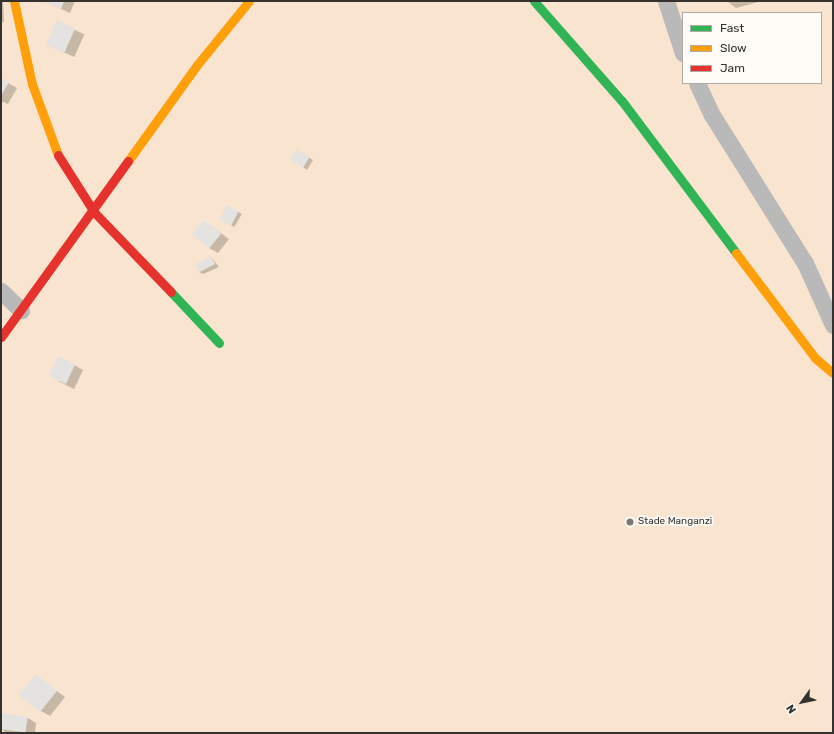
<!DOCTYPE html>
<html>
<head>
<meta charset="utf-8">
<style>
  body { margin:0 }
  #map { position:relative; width:834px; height:734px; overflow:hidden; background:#fdfbf8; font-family:Rubik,sans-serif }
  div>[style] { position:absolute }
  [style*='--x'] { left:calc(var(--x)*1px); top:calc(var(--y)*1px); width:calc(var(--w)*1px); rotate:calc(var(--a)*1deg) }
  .green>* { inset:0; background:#f9e5cf }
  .shadow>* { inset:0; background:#0003; transform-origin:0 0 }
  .building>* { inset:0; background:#e5e3e1; transform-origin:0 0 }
  .street>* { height:17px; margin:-8.5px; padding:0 8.5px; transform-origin:8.5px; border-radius:8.5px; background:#b8b9b8 }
  .fast>* { height:9px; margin:-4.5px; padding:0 4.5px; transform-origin:4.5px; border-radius:4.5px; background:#30b455 }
  .slow>* { height:9px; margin:-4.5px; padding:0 4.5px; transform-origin:4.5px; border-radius:4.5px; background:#ff9f0a }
  .jam>* { height:9px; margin:-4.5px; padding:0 4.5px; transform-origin:4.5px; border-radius:4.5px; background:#e5322d }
  .dots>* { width:11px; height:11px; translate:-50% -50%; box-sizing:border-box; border:2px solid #fffbf6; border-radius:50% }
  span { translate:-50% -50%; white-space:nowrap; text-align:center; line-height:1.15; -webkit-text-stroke:3.5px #fffbf6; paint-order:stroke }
  .poi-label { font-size:10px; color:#34312e }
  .left { translate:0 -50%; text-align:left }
  .frame { position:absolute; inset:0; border:2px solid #34312e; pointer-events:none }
  .legend { position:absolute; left:682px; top:12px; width:140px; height:72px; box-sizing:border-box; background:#fffbf6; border:1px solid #aeaaa6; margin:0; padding:5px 7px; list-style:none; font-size:12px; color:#34312e }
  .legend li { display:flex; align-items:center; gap:8px; height:20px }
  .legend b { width:20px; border:1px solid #aeaaa6 }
  .north { position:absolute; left:782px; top:682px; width:40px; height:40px; -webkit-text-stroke:3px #fffbf6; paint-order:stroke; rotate:237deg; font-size:11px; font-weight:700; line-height:16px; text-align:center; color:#34312e }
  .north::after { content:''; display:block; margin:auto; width:14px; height:18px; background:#34312e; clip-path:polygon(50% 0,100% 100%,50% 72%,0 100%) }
</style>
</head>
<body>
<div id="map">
  <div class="green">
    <div style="clip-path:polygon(evenodd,1px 1px,833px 1px,833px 733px,1px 733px,1px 1px,683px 13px,821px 13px,821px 83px,683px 83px,683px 13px)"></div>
  </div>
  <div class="shadow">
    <div style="clip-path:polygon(1px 1px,3px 1px,4px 22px,1px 22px)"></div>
    <div style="clip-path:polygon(43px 1px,75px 1px,70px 13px)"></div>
    <div style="clip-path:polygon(727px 1px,762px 1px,736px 8px)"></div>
    <div style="left:57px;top:22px;width:30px;height:25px;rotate:24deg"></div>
    <div style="clip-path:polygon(1px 79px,17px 88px,8px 104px,1px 101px)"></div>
    <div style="clip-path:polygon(297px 150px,313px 160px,307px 170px,303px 167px)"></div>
    <div style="left:228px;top:206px;width:16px;height:15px;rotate:30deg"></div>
    <div style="clip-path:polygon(204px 221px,229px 239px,218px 253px,209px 248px)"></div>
    <div style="clip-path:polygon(211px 257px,219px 267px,203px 274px,199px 272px)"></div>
    <div style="clip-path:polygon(74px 365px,83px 370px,74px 389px,58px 381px)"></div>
    <div style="clip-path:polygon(36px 676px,65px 697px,50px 716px,41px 711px)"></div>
    <div style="clip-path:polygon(1px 714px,28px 718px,36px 723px,35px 733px,7px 733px,1px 729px)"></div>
  </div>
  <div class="building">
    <div style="clip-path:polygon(42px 1px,64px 1px,61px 9px)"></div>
    <div style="left:57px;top:20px;width:20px;height:27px;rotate:24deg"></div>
    <div style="clip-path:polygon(1px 78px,9px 82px,1px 96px)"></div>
    <div style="left:297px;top:149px;width:15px;height:13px;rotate:32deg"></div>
    <div style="left:227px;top:205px;width:13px;height:16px;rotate:27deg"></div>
    <div style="left:204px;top:220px;width:22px;height:19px;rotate:39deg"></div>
    <div style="left:211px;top:256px;width:9px;height:18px;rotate:63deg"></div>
    <div style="left:58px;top:356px;width:19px;height:22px;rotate:25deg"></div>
    <div style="left:36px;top:674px;width:27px;height:27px;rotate:39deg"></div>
    <div style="left:1px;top:713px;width:27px;height:16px;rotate:8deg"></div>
  </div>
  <div class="street">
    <div style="--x:666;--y:1;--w:55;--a:71.9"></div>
    <div style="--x:697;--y:83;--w:35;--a:65"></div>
    <div style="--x:712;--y:115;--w:175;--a:57.9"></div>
    <div style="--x:805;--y:263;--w:68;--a:65.7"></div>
    <div style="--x:1;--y:291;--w:28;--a:44"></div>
  </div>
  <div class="fast">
    <div style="--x:534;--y:1;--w:133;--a:48.7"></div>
    <div style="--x:622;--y:101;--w:190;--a:53.1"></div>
    <div style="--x:171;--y:292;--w:70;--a:46.7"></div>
  </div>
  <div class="slow">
    <div style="--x:14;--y:1;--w:85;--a:77.8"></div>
    <div style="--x:32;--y:84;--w:76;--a:69.9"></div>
    <div style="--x:128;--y:161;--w:118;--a:-54.3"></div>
    <div style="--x:197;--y:65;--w:82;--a:-50.9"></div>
    <div style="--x:736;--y:253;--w:131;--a:53"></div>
    <div style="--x:815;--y:358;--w:23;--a:40"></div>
  </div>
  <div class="jam">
    <div style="--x:58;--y:155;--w:67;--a:57.7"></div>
    <div style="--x:94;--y:212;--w:111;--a:46.1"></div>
    <div style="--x:1;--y:337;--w:217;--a:-54.2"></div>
  </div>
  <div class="dots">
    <div style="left:630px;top:522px;background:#7a7875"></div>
  </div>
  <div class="poi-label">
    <span class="left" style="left:638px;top:522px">Stade Manganzi</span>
  </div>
  <div class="frame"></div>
  <ul class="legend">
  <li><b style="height:5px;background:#30b455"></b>Fast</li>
  <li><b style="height:5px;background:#ff9f0a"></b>Slow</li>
  <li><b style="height:5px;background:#e5322d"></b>Jam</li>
  </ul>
  <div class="north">N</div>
</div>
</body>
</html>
